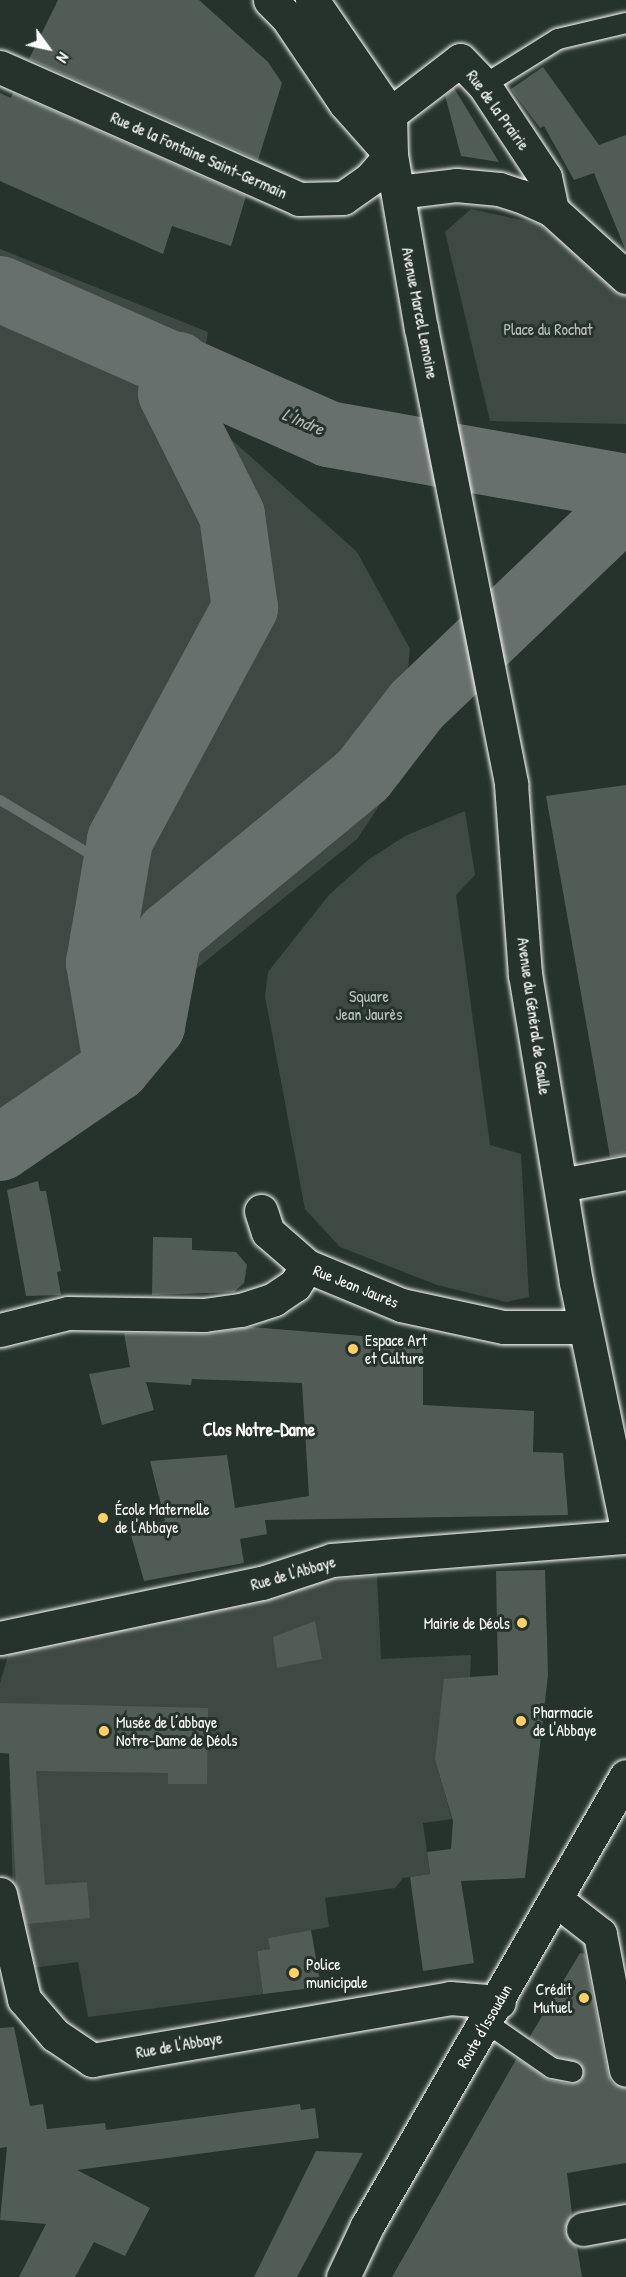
<!DOCTYPE html>
<html>
<head>
<meta charset="utf-8">
<style>
  body { margin:0 }
  #map { position:relative; width:626px; height:2277px; overflow:hidden; background:#26332d; font-family:"Patrick Hand",sans-serif }
  div>[style] { position:absolute }
  [style*='--x'] { left:calc(var(--x)*1px); top:calc(var(--y)*1px); width:calc(var(--w)*1px); rotate:calc(var(--a)*1deg) }
  .green>* { inset:0; background:#3e4944 }
  .stream>* { height:10px; margin:-5px; padding:0 5px; transform-origin:5px; border-radius:5px; background:#67706c }
  .river>* { height:66px; margin:-33px; padding:0 33px; transform-origin:33px; border-radius:33px; background:#67706c }
  .building>* { inset:0; background:#515c57 }
  .roads { filter:drop-shadow(0 0 2px #fff) drop-shadow(0 0 2px #fff) }
  .service>* { height:20px; margin:-10px; padding:0 10px; transform-origin:10px; border-radius:10px; background:#26332d }
  .minor>* { height:33px; margin:-16.5px; padding:0 16.5px; transform-origin:16.5px; border-radius:16.5px; background:#26332d }
  .secondary>* { height:33px; margin:-16.5px; padding:0 16.5px; transform-origin:16.5px; border-radius:16.5px; background:#26332d }
  .dots>* { width:16px; height:16px; translate:-50% -50%; box-sizing:border-box; border:3px solid #26332d; border-radius:50% }
  span { translate:-50% -50%; white-space:nowrap; text-align:center; line-height:1.15; -webkit-text-stroke:6px #26332d; paint-order:stroke }
  .street-label { font-size:16px; color:#fff }
  .park-label { font-size:16px; color:#bbbfbe }
  .poi-label { font-size:16px; color:#fff }
  .left { translate:0 -50%; text-align:left }
  .right { translate:-100% -50%; text-align:right }
  .water-label { font-size:18px; color:#b3b8b6; font-style:italic }
  .neighbourhood-label { font-size:18px; color:#fff; font-weight:700 }
  .north { position:absolute; left:18px; top:18px; width:60px; height:60px; -webkit-text-stroke:4px #26332d; paint-order:stroke; rotate:123deg; font-size:16px; font-weight:700; line-height:24px; text-align:center; color:#fff }
  .north::after { content:''; display:block; margin:auto; width:21px; height:27px; background:#fff; clip-path:polygon(50% 0,100% 100%,50% 72%,0 100%) }
</style>
</head>
<body>
<div id="map">
  <div class="green">
    <div style="clip-path:polygon(471px 209px,539px 224px,626px 289px,626px 424px,490px 421px,445px 232px)"></div>
    <div style="clip-path:polygon(0 249px,208px 332px,195px 407px,357px 552px,410px 649px,397px 779px,357px 839px,0 1127px)"></div>
    <div style="clip-path:polygon(465px 811px,475px 875px,456px 895px,490px 1145px,521px 1154px,529px 1297px,506px 1302px,437px 1285px,340px 1247px,305px 1209px,265px 996px,268px 972px,329px 895px,368px 860px,405px 836px)"></div>
    <div style="clip-path:polygon(377px 1576px,381px 1659px,471px 1655px,470px 1677px,435px 1760px,452px 1819px,423px 1823px,430px 1874px,403px 1878px,395px 1888px,325px 1898px,329px 1927px,268px 1938px,270px 1949px,257px 1951px,263px 1994px,88px 2017px,78px 1962px,31px 1968px,13px 1895px,9px 1754px,0 1753px,0 1683px,9px 1652px,232px 1599px,295px 1590px,317px 1580px)"></div>
  </div>
  <div class="stream">
    <div style="--x:0;--y:800;--w:134;--a:31"></div>
  </div>
  <div class="river">
    <div style="--x:0;--y:289;--w:359;--a:23.8"></div>
    <div style="--x:328;--y:434;--w:303;--a:10.1"></div>
    <div style="--x:117;--y:1068;--w:107;--a:-99.7"></div>
    <div style="--x:99;--y:963;--w:125;--a:-80.3"></div>
    <div style="--x:120;--y:840;--w:264;--a:-61.7"></div>
    <div style="--x:245;--y:608;--w:94;--a:-98"></div>
    <div style="--x:232;--y:515;--w:136;--a:-116.6"></div>
    <div style="--x:171;--y:393;--w:29;--a:-76"></div>
    <div style="--x:0;--y:1148;--w:142;--a:-34.4"></div>
    <div style="--x:117;--y:1068;--w:55;--a:-50.2"></div>
    <div style="--x:152;--y:1026;--w:93;--a:-79.4"></div>
    <div style="--x:169;--y:935;--w:251;--a:-39.5"></div>
    <div style="--x:363;--y:775;--w:88;--a:-52.4"></div>
    <div style="--x:417;--y:705;--w:289;--a:-43.7"></div>
  </div>
  <div class="building">
    <div style="clip-path:polygon(58px 0,199px 0,268px 62px,282px 83px,258px 160px,29px 59px)"></div>
    <div style="clip-path:polygon(543px 67px,599px 145px,626px 135px,626px 251px,594px 173px,574px 180px,544px 126px,540px 128px,511px 89px)"></div>
    <div style="clip-path:polygon(454px 88px,499px 162px,461px 156px,445px 95px)"></div>
    <div style="clip-path:polygon(0 93px,11px 98px,13px 93px,246px 196px,231px 246px,172px 226px,163px 254px,0 181px)"></div>
    <div style="clip-path:polygon(626px 785px,626px 1155px,610px 1157px,546px 796px)"></div>
    <div style="clip-path:polygon(38px 1181px,40px 1191px,46px 1191px,61px 1271px,57px 1272px,61px 1295px,26px 1296px,7px 1190px)"></div>
    <div style="clip-path:polygon(153px 1237px,192px 1238px,192px 1250px,236px 1252px,247px 1265px,244px 1283px,234px 1292px,152px 1295px)"></div>
    <div style="clip-path:polygon(251px 1327px,423px 1341px,423px 1405px,534px 1411px,533px 1452px,563px 1453px,568px 1515px,265px 1520px,267px 1534px,240px 1539px,244px 1563px,144px 1581px,129px 1528px,165px 1521px,150px 1461px,227px 1455px,235px 1508px,309px 1496px,302px 1383px,192px 1379px,191px 1385px,146px 1382px,154px 1410px,102px 1425px,89px 1374px,130px 1367px,124px 1333px,204px 1334px)"></div>
    <div style="clip-path:polygon(545px 1570px,548px 1675px,525px 1878px,461px 1881px,474px 1963px,423px 1971px,410px 1877px,430px 1874px,427px 1852px,451px 1849px,453px 1821px,435px 1760px,444px 1679px,498px 1675px,496px 1571px)"></div>
    <div style="clip-path:polygon(315px 1621px,322px 1659px,277px 1668px,273px 1637px)"></div>
    <div style="clip-path:polygon(0 1703px,208px 1708px,207px 1784px,168px 1784px,168px 1773px,36px 1771px,45px 1885px,87px 1882px,90px 1918px,26px 1924px,16px 1885px,9px 1753px,0 1753px)"></div>
    <div style="clip-path:polygon(311px 1930px,321px 1987px,263px 1994px,257px 1951px,270px 1949px,268px 1938px)"></div>
    <div style="clip-path:polygon(580px 1953px,585px 1954px,608px 2074px,612px 2083px,626px 2088px,626px 2163px,567px 2173px,572px 2214px,565px 2232px,577px 2247px,582px 2277px,392px 2277px,517px 2058px,549px 2080px,571px 2084px,582px 2079px,580px 2063px,557px 2057px,529px 2038px)"></div>
    <div style="clip-path:polygon(14px 2027px,30px 2106px,43px 2104px,47px 2129px,105px 2123px,106px 2130px,300px 2104px,301px 2110px,315px 2108px,319px 2138px,77px 2170px,150px 2208px,125px 2256px,94px 2242px,75px 2277px,19px 2277px,46px 2224px,0 2220px,7px 2147px,0 2148px,0 2028px)"></div>
    <div style="clip-path:polygon(316px 2151px,363px 2153px,297px 2277px,254px 2277px)"></div>
  </div>
  <div class="roads">
    <div class="service">
      <div style="--x:484;--y:85;--w:87;--a:-31.9"></div>
      <div style="--x:558;--y:39;--w:70;--a:-13.2"></div>
      <div style="--x:487;--y:2023;--w:79;--a:34.7"></div>
      <div style="--x:552;--y:2068;--w:21;--a:11"></div>
    </div>
    <div class="minor">
      <div style="--x:0;--y:67;--w:327;--a:23.8"></div>
      <div style="--x:299;--y:199;--w:44;--a:-1.3"></div>
      <div style="--x:343;--y:198;--w:33;--a:-35"></div>
      <div style="--x:370;--y:179;--w:32;--a:-49"></div>
      <div style="--x:390;--y:114;--w:88;--a:-37.6"></div>
      <div style="--x:460;--y:60;--w:35;--a:46"></div>
      <div style="--x:484;--y:85;--w:110;--a:56.5"></div>
      <div style="--x:545;--y:177;--w:34;--a:78"></div>
      <div style="--x:398;--y:192;--w:58;--a:-6.9"></div>
      <div style="--x:456;--y:185;--w:43;--a:5.3"></div>
      <div style="--x:499;--y:189;--w:23;--a:18"></div>
      <div style="--x:521;--y:196;--w:34;--a:24"></div>
      <div style="--x:552;--y:210;--w:100;--a:42.2"></div>
      <div style="--x:561;--y:1185;--w:66;--a:-10.5"></div>
      <div style="--x:261;--y:1211;--w:22;--a:72"></div>
      <div style="--x:268;--y:1232;--w:52;--a:41.1"></div>
      <div style="--x:307;--y:1266;--w:102;--a:22.5"></div>
      <div style="--x:401;--y:1305;--w:105;--a:12.1"></div>
      <div style="--x:504;--y:1327;--w:80;--a:0"></div>
      <div style="--x:0;--y:1330;--w:70;--a:-14"></div>
      <div style="--x:68;--y:1313;--w:136;--a:0.8"></div>
      <div style="--x:204;--y:1315;--w:37;--a:-8"></div>
      <div style="--x:241;--y:1310;--w:35;--a:-18"></div>
      <div style="--x:274;--y:1299;--w:25;--a:-34"></div>
      <div style="--x:295;--y:1285;--w:22;--a:-58"></div>
      <div style="--x:0;--y:1638;--w:268;--a:-11.9"></div>
      <div style="--x:262;--y:1583;--w:74;--a:-18.2"></div>
      <div style="--x:332;--y:1560;--w:295;--a:-4.5"></div>
      <div style="--x:0;--y:1894;--w:108;--a:77.1"></div>
      <div style="--x:24;--y:1999;--w:48;--a:49.3"></div>
      <div style="--x:55;--y:2035;--w:45;--a:34"></div>
      <div style="--x:92;--y:2060;--w:363;--a:-9.8"></div>
      <div style="--x:450;--y:1998;--w:49;--a:4.7"></div>
      <div style="--x:555;--y:1899;--w:57;--a:37.9"></div>
      <div style="--x:600;--y:1934;--w:138;--a:79.2"></div>
      <div style="--x:583;--y:2229;--w:44;--a:-10.5"></div>
    </div>
    <div class="secondary">
      <div style="--x:270;--y:0;--w:24;--a:45"></div>
      <div style="--x:287;--y:17;--w:104;--a:56"></div>
      <div style="--x:345;--y:103;--w:69;--a:48.5"></div>
      <div style="--x:312;--y:0;--w:138;--a:55.6"></div>
      <div style="--x:390;--y:114;--w:41;--a:88.6"></div>
      <div style="--x:391;--y:155;--w:176;--a:80.2"></div>
      <div style="--x:421;--y:328;--w:465;--a:78.8"></div>
      <div style="--x:511;--y:784;--w:191;--a:85.8"></div>
      <div style="--x:525;--y:974;--w:312;--a:80.6"></div>
      <div style="--x:576;--y:1282;--w:246;--a:78.3"></div>
      <div style="--x:343;--y:2277;--w:56;--a:-64.8"></div>
      <div style="--x:367;--y:2226;--w:519;--a:-60.08"></div>
    </div>
  </div>
  <div class="dots">
    <div style="left:353px;top:1349px;background:#ffd166"></div>
    <div style="left:103px;top:1518px;background:#ffd166"></div>
    <div style="left:522px;top:1623px;background:#ffd166"></div>
    <div style="left:521px;top:1721px;background:#ffd166"></div>
    <div style="left:104px;top:1731px;background:#ffd166"></div>
    <div style="left:294px;top:1973px;background:#ffd166"></div>
    <div style="left:584px;top:1998px;background:#ffd166"></div>
  </div>
  <div class="street-label">
    <span style="left:498px;top:110px;rotate:54deg">Rue de la Prairie</span>
    <span style="left:199px;top:155px;rotate:24deg">Rue de la Fontaine Saint-Germain</span>
    <span style="left:420px;top:313px;rotate:79deg">Avenue Marcel Lemoine</span>
    <span style="left:534px;top:1016px;rotate:82deg">Avenue du Général de Gaulle</span>
    <span style="left:356px;top:1286px;rotate:22deg">Rue Jean Jaurès</span>
    <span style="left:293px;top:1573px;rotate:-16deg">Rue de l'Abbaye</span>
    <span style="left:484px;top:2026px;rotate:-60deg">Route d'Issoudun</span>
    <span style="left:179px;top:2045px;rotate:-10deg">Rue de l'Abbaye</span>
  </div>
  <div class="park-label">
    <span style="left:548px;top:329px">Place du Rochat</span>
    <span style="left:369px;top:1005px">Square<br>Jean Jaurès</span>
  </div>
  <div class="poi-label">
    <span class="left" style="left:365px;top:1349px">Espace Art<br>et Culture</span>
    <span class="left" style="left:115px;top:1518px">École Maternelle<br>de l'Abbaye</span>
    <span class="right" style="left:510px;top:1623px">Mairie de Déols</span>
    <span class="left" style="left:533px;top:1721px">Pharmacie<br>de l'Abbaye</span>
    <span class="left" style="left:116px;top:1731px">Musée de l’abbaye<br>Notre-Dame de Déols</span>
    <span class="left" style="left:306px;top:1973px">Police<br>municipale</span>
    <span class="right" style="left:572px;top:1998px">Crédit<br>Mutuel</span>
  </div>
  <div class="water-label">
    <span style="left:303px;top:422px;rotate:23deg">L'Indre</span>
  </div>
  <div class="neighbourhood-label">
    <span style="left:259px;top:1430px">Clos Notre-Dame</span>
  </div>
  <div class="north">N</div>
</div>
</body>
</html>
